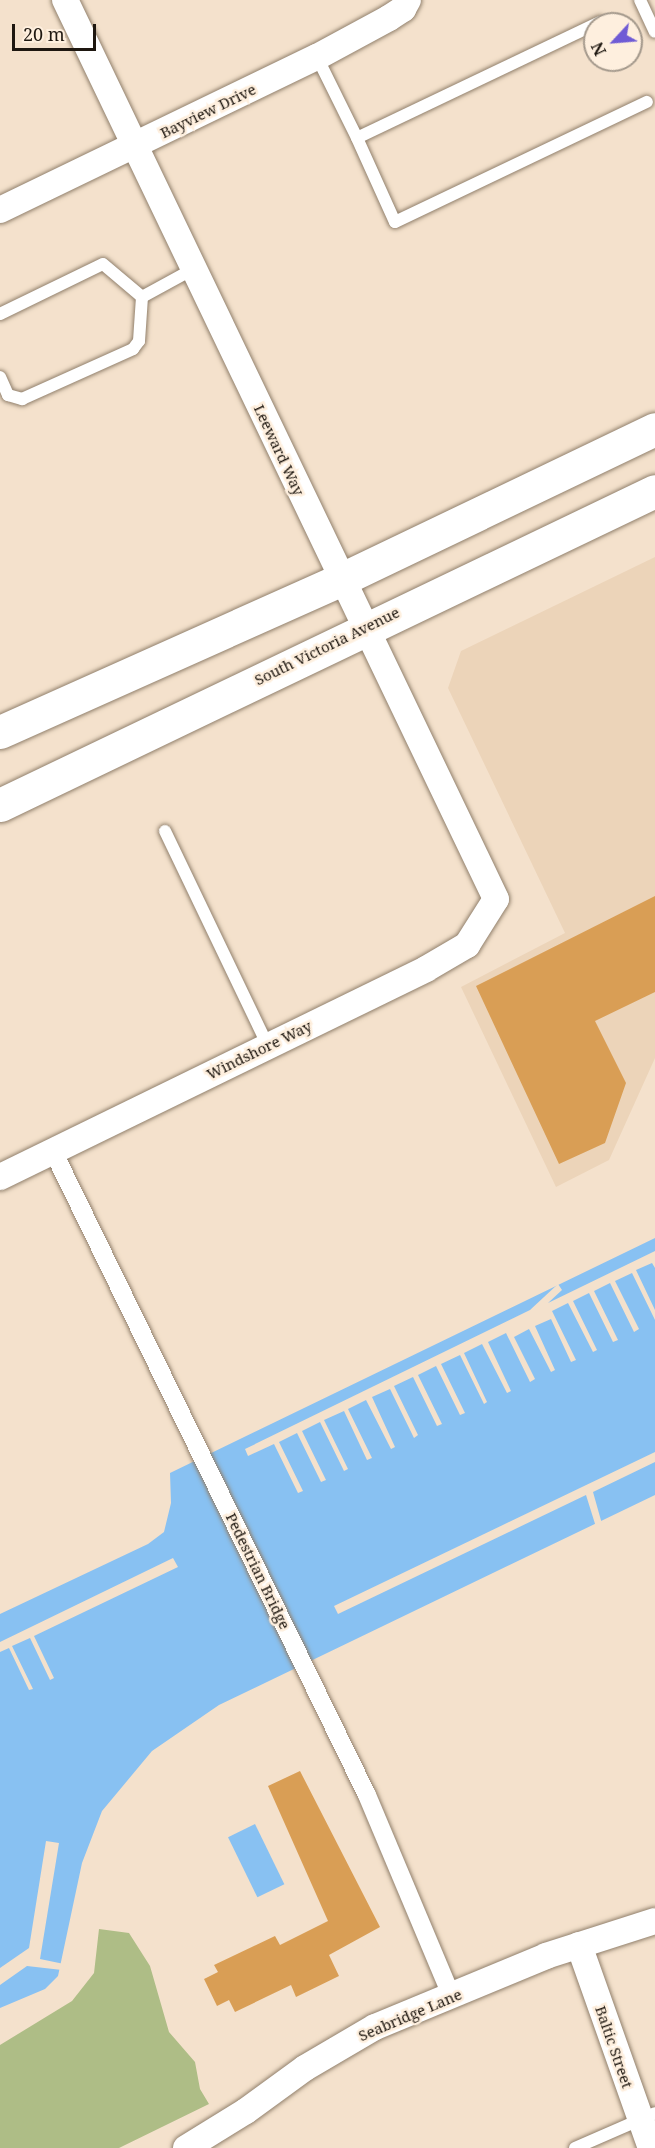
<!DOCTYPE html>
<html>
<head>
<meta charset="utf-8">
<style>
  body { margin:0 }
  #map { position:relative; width:655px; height:2148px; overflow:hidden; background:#f4e1cc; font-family:"Noto Serif",serif }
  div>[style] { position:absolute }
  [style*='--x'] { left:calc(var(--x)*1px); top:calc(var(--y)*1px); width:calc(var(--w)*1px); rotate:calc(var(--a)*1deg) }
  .built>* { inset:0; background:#ecd4b9 }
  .green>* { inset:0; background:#aebd86 }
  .water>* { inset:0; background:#88c1f2; transform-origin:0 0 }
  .pier>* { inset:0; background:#f4e1cc }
  .building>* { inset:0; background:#d99e55 }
  .roads { filter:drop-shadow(0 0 2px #91806c) drop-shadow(0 0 2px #91806c) }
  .service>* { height:12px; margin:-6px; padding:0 6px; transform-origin:6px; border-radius:6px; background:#fff }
  .pedestrian>* { height:18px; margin:-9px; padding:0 9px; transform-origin:9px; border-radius:9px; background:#fff }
  .minor>* { height:26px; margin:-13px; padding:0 13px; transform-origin:13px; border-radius:13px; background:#fff }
  .secondary>* { height:33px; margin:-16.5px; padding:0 16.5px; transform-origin:16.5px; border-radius:16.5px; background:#fff }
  span { translate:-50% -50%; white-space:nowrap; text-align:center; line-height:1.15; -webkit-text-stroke:5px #feefde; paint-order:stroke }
  .street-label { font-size:15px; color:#1e1710 }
  .north { position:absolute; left:583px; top:12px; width:60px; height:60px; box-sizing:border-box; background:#feefde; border:2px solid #a4998c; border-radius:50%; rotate:244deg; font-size:16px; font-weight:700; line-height:24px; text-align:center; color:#1e1710 }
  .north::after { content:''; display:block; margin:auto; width:21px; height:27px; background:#6f5bd5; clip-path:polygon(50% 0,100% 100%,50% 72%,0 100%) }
  .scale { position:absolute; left:12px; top:24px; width:84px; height:27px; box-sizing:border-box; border:3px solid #1e1710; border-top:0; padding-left:8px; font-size:18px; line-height:21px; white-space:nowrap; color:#1e1710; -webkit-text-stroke:4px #feefde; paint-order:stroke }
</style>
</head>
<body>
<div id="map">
  <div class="built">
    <div style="clip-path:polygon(655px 557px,655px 1058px,609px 1160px,556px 1187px,461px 987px,565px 933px,448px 688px,461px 651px)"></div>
  </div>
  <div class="green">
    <div style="clip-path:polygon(99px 1929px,129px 1933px,150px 1966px,169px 2032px,195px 2062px,200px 2089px,209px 2104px,119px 2148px,0 2148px,0 2045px,72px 2001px,94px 1973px)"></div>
  </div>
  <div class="water">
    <div style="clip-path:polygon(655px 1238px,655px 1495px,219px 1705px,152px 1751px,102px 1811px,82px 1863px,58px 1976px,45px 1989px,0 2008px,0 1614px,148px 1544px,164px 1532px,171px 1503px,170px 1473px)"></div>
    <div style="left:255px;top:1824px;width:67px;height:30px;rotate:64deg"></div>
  </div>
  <div class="pier">
    <div style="clip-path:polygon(655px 1251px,655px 1268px,652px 1263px,636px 1270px,655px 1310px,655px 1320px,632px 1273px,615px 1281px,639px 1329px,634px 1332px,610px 1283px,594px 1291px,618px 1340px,613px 1342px,589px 1293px,573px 1301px,597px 1350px,593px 1352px,568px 1303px,552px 1311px,576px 1360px,571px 1362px,551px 1319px,535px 1326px,555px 1370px,551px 1372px,529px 1329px,514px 1337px,535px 1379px,530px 1382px,506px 1333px,488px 1342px,511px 1391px,507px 1393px,482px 1344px,464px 1353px,487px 1402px,484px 1404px,460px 1355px,441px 1364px,465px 1413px,460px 1415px,436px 1366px,418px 1375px,442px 1424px,437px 1426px,413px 1377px,394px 1386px,418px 1435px,414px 1438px,390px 1389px,372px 1397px,395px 1447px,391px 1449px,366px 1400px,348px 1409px,372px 1458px,367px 1460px,344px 1411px,324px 1420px,348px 1469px,344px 1471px,320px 1422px,302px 1431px,326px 1480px,321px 1482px,297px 1433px,279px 1442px,303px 1491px,298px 1493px,274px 1444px,248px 1456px,245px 1449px,530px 1310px,558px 1284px,562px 1290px,548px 1303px)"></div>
    <div style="clip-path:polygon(655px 1452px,655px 1462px,593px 1492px,602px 1524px,596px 1527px,586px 1495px,338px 1614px,334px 1606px)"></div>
    <div style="clip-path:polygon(173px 1558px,178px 1567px,34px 1636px,54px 1678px,50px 1680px,30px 1638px,12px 1646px,33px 1689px,29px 1690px,9px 1648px,0 1652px,0 1642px)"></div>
    <div style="clip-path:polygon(46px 1841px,59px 1843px,40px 1959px,64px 1964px,62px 1970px,27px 1966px,0 1985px,0 1968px,29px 1948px)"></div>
  </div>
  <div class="building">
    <div style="clip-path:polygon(655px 896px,655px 992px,595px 1021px,626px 1083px,605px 1143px,559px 1164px,476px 986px)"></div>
    <div style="clip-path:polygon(300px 1771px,380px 1927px,329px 1955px,339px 1976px,296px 1997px,291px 1985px,235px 2012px,229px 2000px,217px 2006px,204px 1979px,218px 1972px,214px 1965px,275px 1936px,280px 1945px,328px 1921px,268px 1786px)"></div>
  </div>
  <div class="roads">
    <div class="service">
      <div style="--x:640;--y:0;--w:35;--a:65"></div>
      <div style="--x:600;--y:22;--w:269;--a:154.5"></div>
      <div style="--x:357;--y:138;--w:92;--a:65.7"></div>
      <div style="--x:395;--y:222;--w:279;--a:-25.5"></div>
      <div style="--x:317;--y:57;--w:90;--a:63.7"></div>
      <div style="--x:142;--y:297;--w:60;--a:-28.7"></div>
      <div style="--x:0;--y:314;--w:114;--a:-25.9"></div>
      <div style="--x:103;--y:264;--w:51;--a:40.2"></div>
      <div style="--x:0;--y:377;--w:20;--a:66"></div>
      <div style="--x:8;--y:395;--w:15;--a:16"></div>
      <div style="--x:22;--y:399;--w:122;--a:-24.2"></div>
      <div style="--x:133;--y:349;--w:10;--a:-53"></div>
      <div style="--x:139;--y:341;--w:44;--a:-86.1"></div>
      <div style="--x:165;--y:831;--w:238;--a:64.4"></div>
      <div style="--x:575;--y:2148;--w:87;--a:-23.6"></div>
    </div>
    <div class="pedestrian">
      <div style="--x:53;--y:1151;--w:716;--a:64.01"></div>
      <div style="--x:367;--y:1795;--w:219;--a:67.2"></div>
    </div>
    <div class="minor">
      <div style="--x:0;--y:210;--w:352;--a:-25.8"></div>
      <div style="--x:317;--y:57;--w:82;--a:-28.4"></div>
      <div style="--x:389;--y:18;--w:17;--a:-33"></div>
      <div style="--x:403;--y:9;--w:10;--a:-61"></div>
      <div style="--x:0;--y:1177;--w:474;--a:-26"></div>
      <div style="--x:426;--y:969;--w:48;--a:-30.3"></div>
      <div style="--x:467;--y:945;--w:54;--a:-57.8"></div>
      <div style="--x:496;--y:899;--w:997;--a:-115.61"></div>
      <div style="--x:579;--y:1945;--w:215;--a:70.5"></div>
      <div style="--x:186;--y:2148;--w:70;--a:-31.7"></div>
      <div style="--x:246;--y:2111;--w:73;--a:-36.1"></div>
      <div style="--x:305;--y:2068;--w:81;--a:-30.4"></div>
      <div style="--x:375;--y:2027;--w:185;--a:-22.5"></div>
      <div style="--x:546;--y:1956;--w:114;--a:-17.8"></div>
    </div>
    <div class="secondary">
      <div style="--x:0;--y:732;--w:372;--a:-24.1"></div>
      <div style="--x:340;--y:580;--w:349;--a:-25.6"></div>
      <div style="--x:0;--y:805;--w:726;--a:-25.61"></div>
    </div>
  </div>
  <div class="street-label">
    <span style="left:208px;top:111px;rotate:-26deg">Bayview Drive</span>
    <span style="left:279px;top:450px;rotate:65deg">Leeward Way</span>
    <span style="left:327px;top:646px;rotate:-26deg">South Victoria Avenue</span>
    <span style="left:259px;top:1050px;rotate:-26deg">Windshore Way</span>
    <span style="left:258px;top:1571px;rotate:64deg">Pedestrian Bridge</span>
    <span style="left:410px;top:2015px;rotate:-23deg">Seabridge Lane</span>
    <span style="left:614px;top:2047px;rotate:71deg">Baltic Street</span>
  </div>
  <div class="north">N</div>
  <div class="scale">20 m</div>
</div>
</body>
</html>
